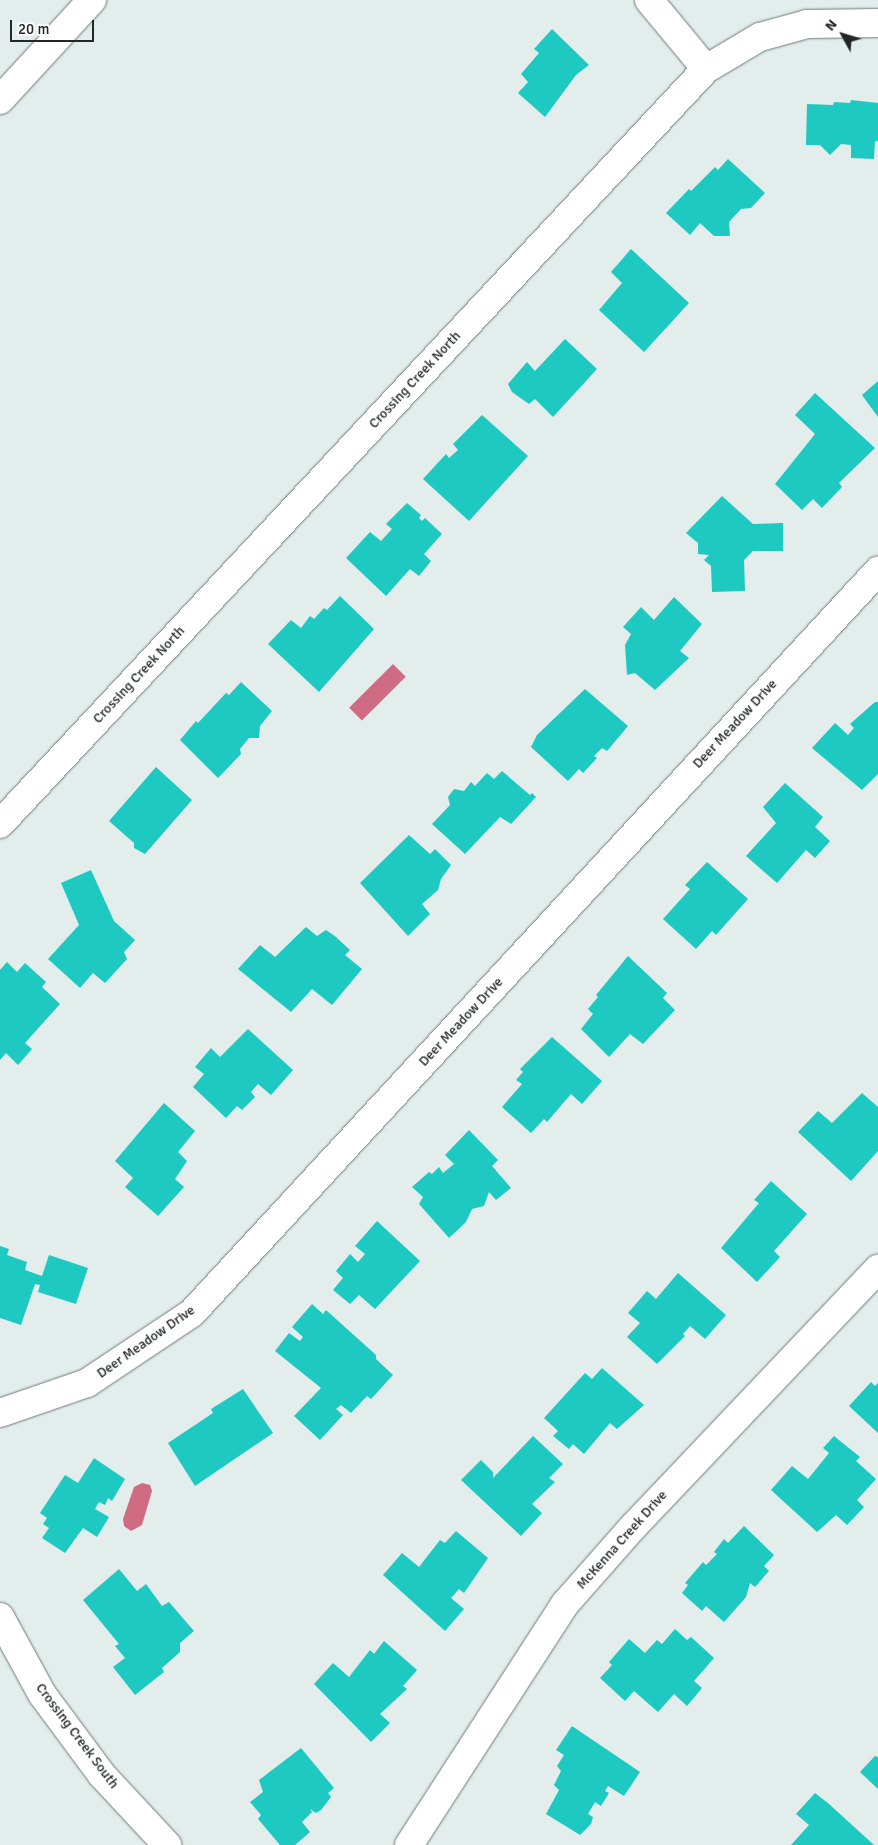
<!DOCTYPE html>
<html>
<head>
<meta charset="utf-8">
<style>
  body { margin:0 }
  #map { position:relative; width:878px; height:1845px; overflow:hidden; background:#e2edec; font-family:Signika,sans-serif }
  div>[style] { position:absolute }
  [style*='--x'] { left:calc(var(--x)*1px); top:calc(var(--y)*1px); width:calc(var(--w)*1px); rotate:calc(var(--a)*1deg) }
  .water>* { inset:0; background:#cf6b83; transform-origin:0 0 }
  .building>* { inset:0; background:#1dc9c0 }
  .roads { filter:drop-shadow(0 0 1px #707a79) drop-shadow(0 0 1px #707a79) }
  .street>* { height:28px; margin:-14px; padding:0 14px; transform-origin:14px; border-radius:14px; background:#fff }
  span { translate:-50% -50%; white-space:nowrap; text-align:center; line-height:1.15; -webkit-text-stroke:4px #fff; paint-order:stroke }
  .street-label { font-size:14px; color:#222625 }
  .north { position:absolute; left:818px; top:10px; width:50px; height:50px; -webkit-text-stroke:4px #fff; paint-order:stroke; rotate:309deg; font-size:14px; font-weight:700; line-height:20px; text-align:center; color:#222625 }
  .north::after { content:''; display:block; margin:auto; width:18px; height:22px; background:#222625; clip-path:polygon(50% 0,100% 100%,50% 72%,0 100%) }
  .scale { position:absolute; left:10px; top:20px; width:84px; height:22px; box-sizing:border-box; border:2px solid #222625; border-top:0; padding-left:6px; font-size:15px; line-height:18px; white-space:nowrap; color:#222625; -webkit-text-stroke:4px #fff; paint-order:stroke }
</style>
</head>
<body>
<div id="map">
  <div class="water">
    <div style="left:393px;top:664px;width:18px;height:62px;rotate:45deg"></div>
    <div style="clip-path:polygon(142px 1483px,150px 1485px,152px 1491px,142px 1525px,131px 1531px,124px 1526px,123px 1519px,134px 1487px)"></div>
  </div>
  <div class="building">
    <div style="clip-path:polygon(552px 29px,589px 65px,576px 75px,545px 117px,518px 93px,528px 82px,521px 74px,539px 53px,534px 49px)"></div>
    <div style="clip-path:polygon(851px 100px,878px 103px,878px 141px,875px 141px,874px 159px,851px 158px,851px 145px,841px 144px,830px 155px,820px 145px,806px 145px,807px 104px,833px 105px,834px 102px,850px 103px)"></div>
    <div style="clip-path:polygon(728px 159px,765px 193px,751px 208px,741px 209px,729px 222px,730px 236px,714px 236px,700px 223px,690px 235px,666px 213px,689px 189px,691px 191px,715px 167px,718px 170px)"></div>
    <div style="clip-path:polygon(631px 249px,689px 303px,644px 352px,599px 310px,622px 283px,611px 272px)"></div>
    <div style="clip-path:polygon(565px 339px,597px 369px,553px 417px,535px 399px,529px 404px,512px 392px,508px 384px,527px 362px,535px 371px)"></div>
    <div style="clip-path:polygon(878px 381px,878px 417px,862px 395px)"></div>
    <div style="clip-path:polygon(815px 393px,875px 448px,839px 483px,842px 487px,822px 508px,813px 499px,802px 510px,775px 484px,815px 434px,795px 415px)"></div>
    <div style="clip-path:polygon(482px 415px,528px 456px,469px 521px,423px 479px,446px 454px,449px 458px,458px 450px,453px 444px)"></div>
    <div style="clip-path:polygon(722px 496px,753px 524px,783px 523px,783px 551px,753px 551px,744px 560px,745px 591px,712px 592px,711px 566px,704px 560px,709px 555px,698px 554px,698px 543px,686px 533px)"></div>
    <div style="clip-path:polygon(407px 503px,421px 515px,419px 518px,422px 521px,425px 518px,442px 534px,424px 554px,431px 561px,419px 576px,410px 569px,386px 596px,346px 558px,370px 532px,381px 541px,392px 529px,386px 524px)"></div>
    <div style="clip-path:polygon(340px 596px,374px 629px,319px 692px,268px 644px,291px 620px,301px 628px,310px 616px,314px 619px,324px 608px,327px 610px)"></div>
    <div style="clip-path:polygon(674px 597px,702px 624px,680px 651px,689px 658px,655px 690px,635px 673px,627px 675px,625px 645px,631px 634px,623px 627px,641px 607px,654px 620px)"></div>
    <div style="clip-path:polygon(241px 682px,272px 711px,260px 726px,259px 738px,249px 738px,240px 749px,241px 754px,218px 778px,180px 740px,196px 721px,198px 723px,226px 693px,229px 695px)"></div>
    <div style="clip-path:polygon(585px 689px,628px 726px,607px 751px,602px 748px,594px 756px,597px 758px,583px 773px,579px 769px,568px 781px,531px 747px,537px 735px)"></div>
    <div style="clip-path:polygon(875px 702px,878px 702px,878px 774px,862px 790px,812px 748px,835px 723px,848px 735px,854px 728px,850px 724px)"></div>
    <div style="clip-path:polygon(156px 767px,192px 800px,145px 854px,134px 848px,134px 843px,109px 821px)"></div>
    <div style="clip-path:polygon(502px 771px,530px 795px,532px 793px,536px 797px,511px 824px,500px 817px,465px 854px,432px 824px,450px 805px,448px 797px,454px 789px,464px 791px,471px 782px,475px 786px,487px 773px,494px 779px)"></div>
    <div style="clip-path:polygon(785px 783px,823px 817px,815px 827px,830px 841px,815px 858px,806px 850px,777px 883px,746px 856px,776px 823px,763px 807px)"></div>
    <div style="clip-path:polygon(409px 835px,430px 854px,435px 849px,451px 865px,441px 879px,438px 890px,422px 904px,430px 914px,408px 936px,360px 883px)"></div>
    <div style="clip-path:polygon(707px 862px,748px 899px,716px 935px,712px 931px,696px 949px,663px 919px,690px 889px,685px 885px)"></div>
    <div style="clip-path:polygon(91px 870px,114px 921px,135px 940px,124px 952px,127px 959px,105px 983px,93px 973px,80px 988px,48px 959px,79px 925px,61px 883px)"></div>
    <div style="clip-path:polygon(306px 927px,317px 936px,326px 930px,336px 937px,350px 950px,345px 955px,362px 969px,332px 1005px,312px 989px,291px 1012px,238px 969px,260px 945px,275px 957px)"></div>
    <div style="clip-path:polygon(628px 956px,667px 993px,663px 998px,675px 1010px,643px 1044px,630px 1034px,609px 1057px,581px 1029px,593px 1014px,588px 1009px,598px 997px,596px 995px)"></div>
    <div style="clip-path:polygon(7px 962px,17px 972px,25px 963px,46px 982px,42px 987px,60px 1004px,25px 1043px,32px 1049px,18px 1065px,6px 1053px,0 1060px,0 970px)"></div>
    <div style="clip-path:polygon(248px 1029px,293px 1070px,271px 1095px,258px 1084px,251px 1092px,255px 1097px,242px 1110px,237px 1106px,226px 1118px,193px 1087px,204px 1074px,195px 1067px,211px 1048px,220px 1057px)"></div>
    <div style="clip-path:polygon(552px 1037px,602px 1081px,582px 1104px,571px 1094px,547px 1122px,544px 1119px,531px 1133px,502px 1107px,522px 1084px,516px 1080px,523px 1072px,520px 1069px)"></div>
    <div style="clip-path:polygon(862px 1093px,878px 1107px,878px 1151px,851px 1181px,798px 1132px,818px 1111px,832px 1123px)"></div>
    <div style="clip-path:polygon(164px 1103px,195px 1131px,178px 1152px,187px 1161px,175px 1179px,184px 1187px,158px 1216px,125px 1187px,133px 1178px,115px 1161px)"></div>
    <div style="clip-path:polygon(469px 1130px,498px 1160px,492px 1166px,511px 1188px,496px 1200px,489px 1192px,484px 1206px,472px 1209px,466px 1222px,449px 1238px,419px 1204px,423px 1197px,412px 1187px,429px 1172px,432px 1174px,439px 1167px,443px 1173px,454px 1164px,445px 1155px)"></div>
    <div style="clip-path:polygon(771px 1181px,807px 1214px,774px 1251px,780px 1257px,757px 1282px,721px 1248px,759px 1203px,754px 1200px)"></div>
    <div style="clip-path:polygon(377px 1221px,420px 1261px,375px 1309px,359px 1295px,350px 1304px,333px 1290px,343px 1278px,336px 1271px,350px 1254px,358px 1262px,365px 1254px,355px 1246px)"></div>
    <div style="clip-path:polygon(0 1246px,9px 1249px,7px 1255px,27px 1262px,25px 1270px,42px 1276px,49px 1255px,88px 1268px,76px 1304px,38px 1292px,40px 1285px,35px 1284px,21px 1325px,0 1318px)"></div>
    <div style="clip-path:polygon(678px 1273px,726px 1315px,705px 1339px,690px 1326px,683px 1334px,685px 1336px,657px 1364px,627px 1337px,640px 1323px,628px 1313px,647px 1291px,656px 1299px)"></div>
    <div style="clip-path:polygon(312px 1304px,323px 1314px,326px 1310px,376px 1355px,376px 1359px,393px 1375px,371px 1399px,367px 1396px,351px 1413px,341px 1405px,336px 1409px,343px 1415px,320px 1440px,294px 1416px,321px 1388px,275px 1351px,289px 1333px,300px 1341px,303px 1337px,292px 1327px)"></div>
    <div style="clip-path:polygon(602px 1368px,644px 1405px,617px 1429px,610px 1423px,584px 1454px,573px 1444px,569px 1449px,553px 1436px,558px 1431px,544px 1418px,585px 1373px,592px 1379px)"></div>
    <div style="clip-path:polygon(871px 1382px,875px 1386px,878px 1383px,878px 1433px,849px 1406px)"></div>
    <div style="clip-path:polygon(243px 1389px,273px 1433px,195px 1486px,168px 1443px,213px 1413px,211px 1409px)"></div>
    <div style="clip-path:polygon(533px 1436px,563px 1464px,549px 1478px,555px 1482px,532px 1504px,542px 1513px,521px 1536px,461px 1480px,481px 1460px,493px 1472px,493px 1478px)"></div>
    <div style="clip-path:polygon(834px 1436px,860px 1457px,856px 1461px,876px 1479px,857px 1500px,864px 1507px,847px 1525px,836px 1515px,817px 1532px,771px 1490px,792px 1466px,808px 1479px,829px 1453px,823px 1448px)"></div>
    <div style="clip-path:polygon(94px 1458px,125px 1479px,112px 1501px,108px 1498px,105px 1505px,99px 1502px,95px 1509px,109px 1517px,97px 1537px,83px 1528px,65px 1553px,42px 1538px,49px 1528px,43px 1524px,47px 1518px,40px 1513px,65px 1475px,78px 1483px)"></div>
    <div style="clip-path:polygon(744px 1526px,774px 1555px,764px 1566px,769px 1571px,755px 1587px,750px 1583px,746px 1597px,724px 1622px,706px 1606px,702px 1611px,682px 1593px,688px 1585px,685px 1583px,703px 1562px,706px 1565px,717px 1554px,714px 1552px,724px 1539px,728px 1543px)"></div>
    <div style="clip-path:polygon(456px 1531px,488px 1558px,464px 1593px,459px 1589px,451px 1598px,464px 1609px,445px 1631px,383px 1575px,402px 1553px,419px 1567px,440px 1540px,445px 1543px)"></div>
    <div style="clip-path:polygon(119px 1569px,137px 1591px,146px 1584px,162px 1606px,169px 1602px,194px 1631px,180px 1643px,180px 1652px,162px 1668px,164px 1672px,135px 1695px,113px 1667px,125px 1658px,115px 1646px,119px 1644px,83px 1600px)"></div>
    <div style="clip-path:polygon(675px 1629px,687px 1640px,691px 1637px,714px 1658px,694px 1681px,702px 1688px,687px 1706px,674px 1694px,658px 1712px,634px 1691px,625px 1701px,600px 1678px,612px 1665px,609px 1662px,629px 1639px,645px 1653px,657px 1640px,662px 1644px)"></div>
    <div style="clip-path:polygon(384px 1641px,417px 1670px,403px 1686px,407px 1689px,380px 1714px,390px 1723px,371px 1742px,314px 1684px,333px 1663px,349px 1677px,370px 1650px,374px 1654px)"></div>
    <div style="clip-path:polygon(572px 1726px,640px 1772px,624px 1796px,608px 1786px,605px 1791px,609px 1793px,601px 1806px,595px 1802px,588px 1814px,593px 1817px,591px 1824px,580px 1835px,546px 1814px,559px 1790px,554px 1785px,561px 1771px,557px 1766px,564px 1755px,556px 1750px)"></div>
    <div style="clip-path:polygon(301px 1748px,334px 1788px,328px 1793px,331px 1797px,321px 1810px,316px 1813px,310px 1809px,312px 1812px,302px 1822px,310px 1832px,295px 1845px,280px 1845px,258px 1819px,261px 1815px,250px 1802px,263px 1792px,259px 1780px)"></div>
    <div style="clip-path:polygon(875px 1756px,878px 1757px,878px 1789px,860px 1772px)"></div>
    <div style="clip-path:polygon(815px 1793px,829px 1804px,874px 1845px,791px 1845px,809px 1825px,796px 1814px)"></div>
  </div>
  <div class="roads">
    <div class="street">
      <div style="--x:649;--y:0;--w:89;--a:50.4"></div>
      <div style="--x:0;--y:100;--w:136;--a:-47.4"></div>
      <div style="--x:0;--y:824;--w:1034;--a:-46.92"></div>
      <div style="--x:706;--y:69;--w:63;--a:-30.7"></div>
      <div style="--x:760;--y:37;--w:49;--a:-15.5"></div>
      <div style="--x:807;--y:24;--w:71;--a:-0.8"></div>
      <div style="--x:0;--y:1413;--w:92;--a:-19"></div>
      <div style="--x:87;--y:1383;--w:126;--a:-33.7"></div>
      <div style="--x:192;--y:1313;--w:1011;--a:-47.25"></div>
      <div style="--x:0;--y:1617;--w:88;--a:61.4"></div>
      <div style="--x:42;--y:1694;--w:101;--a:53.5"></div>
      <div style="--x:102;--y:1775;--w:96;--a:47.1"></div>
      <div style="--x:409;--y:1845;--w:287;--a:-57.1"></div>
      <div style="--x:565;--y:1604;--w:103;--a:-48.6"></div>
      <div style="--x:633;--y:1527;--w:356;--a:-46.5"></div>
    </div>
  </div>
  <div class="street-label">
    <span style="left:415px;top:380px;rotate:-47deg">Crossing Creek North</span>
    <span style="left:139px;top:675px;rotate:-47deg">Crossing Creek North</span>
    <span style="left:735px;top:724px;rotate:-47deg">Deer Meadow Drive</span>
    <span style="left:461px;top:1022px;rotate:-47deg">Deer Meadow Drive</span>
    <span style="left:146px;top:1342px;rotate:-35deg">Deer Meadow Drive</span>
    <span style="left:622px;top:1540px;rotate:-48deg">McKenna Creek Drive</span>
    <span style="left:77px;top:1736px;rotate:53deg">Crossing Creek South</span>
  </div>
  <div class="north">N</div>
  <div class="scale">20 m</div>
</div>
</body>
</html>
